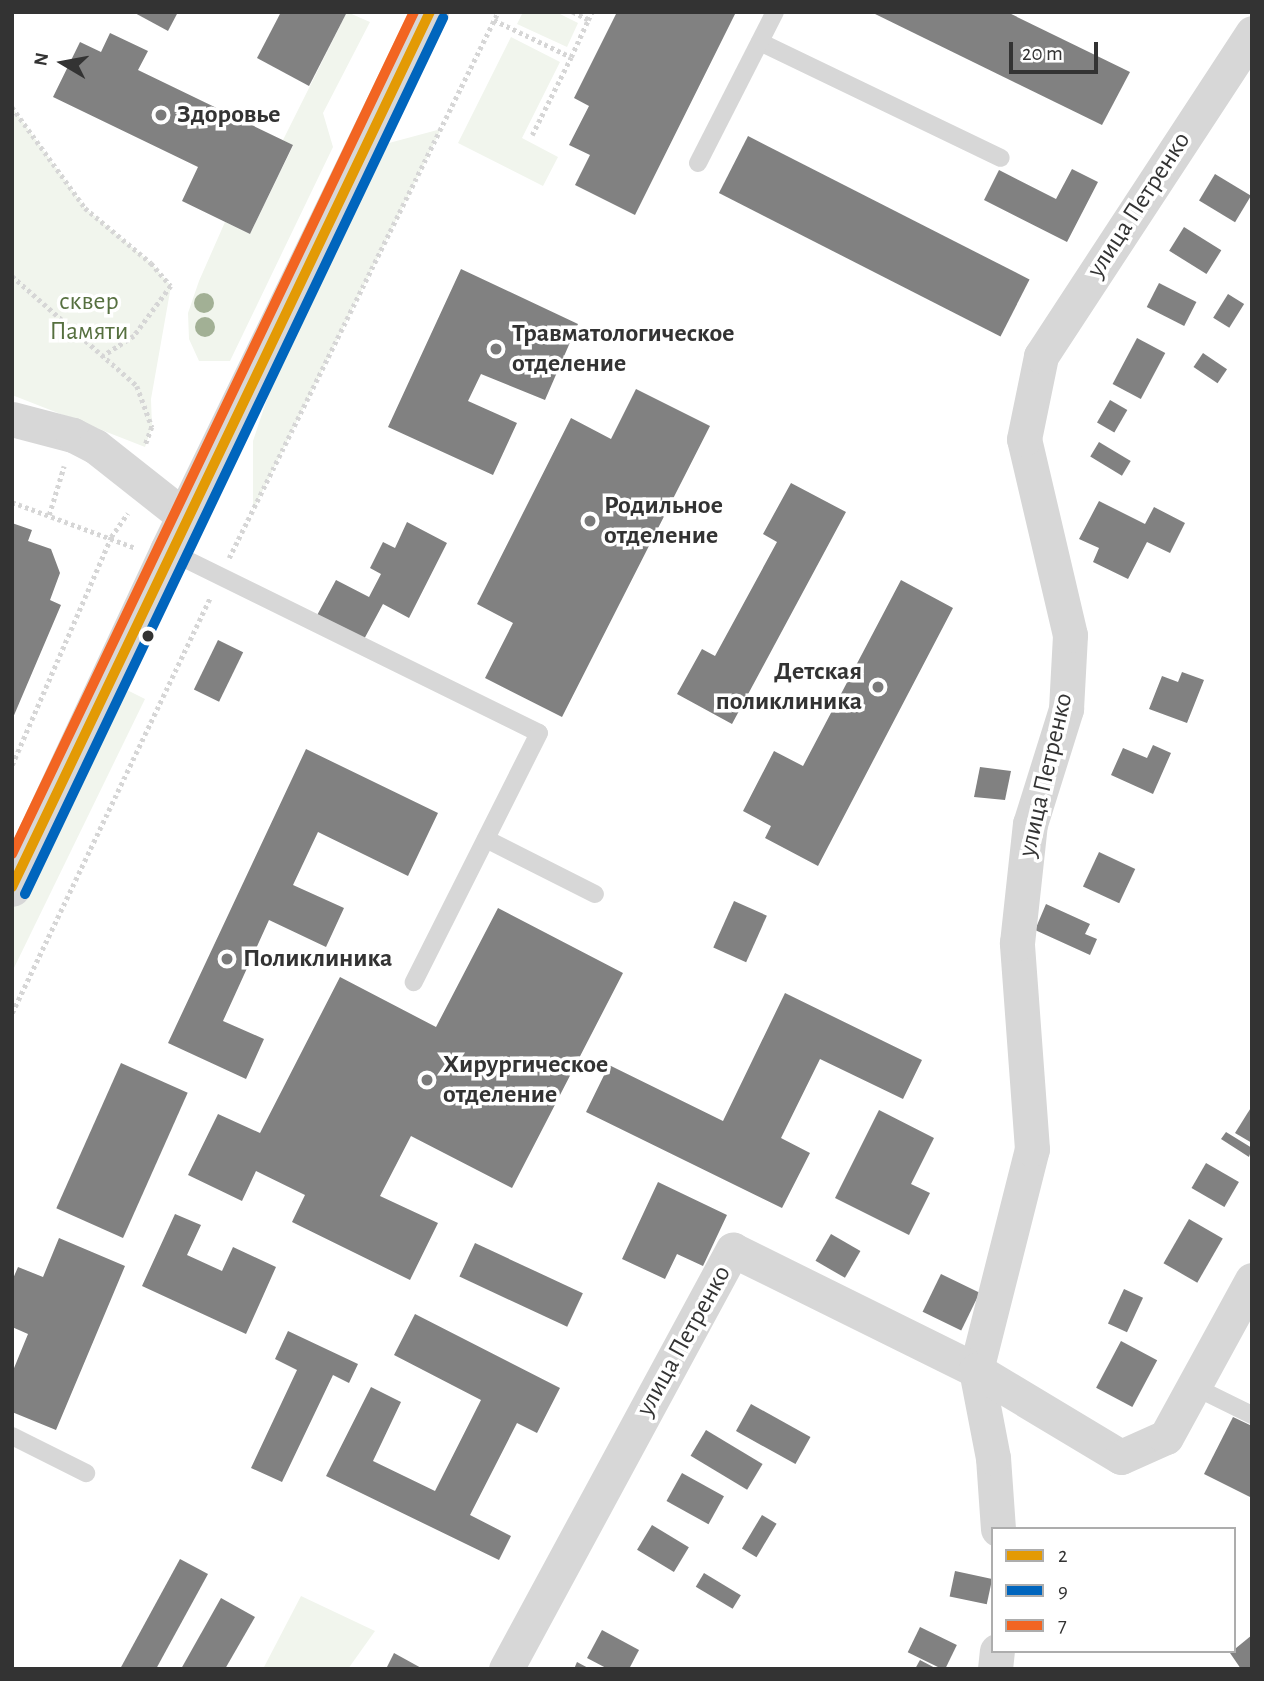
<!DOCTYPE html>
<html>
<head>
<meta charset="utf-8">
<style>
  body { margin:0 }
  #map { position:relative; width:1264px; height:1681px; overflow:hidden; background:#fff; font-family:"Alegreya Sans",sans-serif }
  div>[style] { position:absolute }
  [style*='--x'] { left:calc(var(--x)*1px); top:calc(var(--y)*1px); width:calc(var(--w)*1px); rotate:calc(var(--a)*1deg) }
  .green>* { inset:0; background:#f1f5ed }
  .building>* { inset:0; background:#818181; transform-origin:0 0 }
  .path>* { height:4.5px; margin-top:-2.25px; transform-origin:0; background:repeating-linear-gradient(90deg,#d6d6d6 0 3.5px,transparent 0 7px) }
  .service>* { height:18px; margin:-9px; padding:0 9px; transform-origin:9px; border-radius:9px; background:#d7d7d7 }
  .minor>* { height:35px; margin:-17.5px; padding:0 17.5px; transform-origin:17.5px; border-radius:17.5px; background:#d7d7d7 }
  .tertiary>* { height:38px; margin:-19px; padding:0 19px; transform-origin:19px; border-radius:19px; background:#d7d7d7 }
  .bus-1>* { height:10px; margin:-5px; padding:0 5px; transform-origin:5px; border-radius:5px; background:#e39a05 }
  .bus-2>* { height:10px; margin:-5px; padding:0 5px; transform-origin:5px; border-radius:5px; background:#0065bd }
  .bus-3>* { height:10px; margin:-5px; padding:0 5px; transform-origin:5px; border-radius:5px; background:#f26522 }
  .trees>* { width:20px; height:20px; margin:-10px; border-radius:50%; background:#a2b095 }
  .dots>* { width:19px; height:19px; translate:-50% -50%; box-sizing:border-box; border:4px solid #fff; border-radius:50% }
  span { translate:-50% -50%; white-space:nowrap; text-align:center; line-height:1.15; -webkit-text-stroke:7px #fff; paint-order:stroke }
  .poi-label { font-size:26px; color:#333; font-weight:700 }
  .left { translate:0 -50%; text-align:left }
  .right { translate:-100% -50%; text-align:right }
  .street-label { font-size:26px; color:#333 }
  .park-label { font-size:26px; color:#56703f }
  .frame { position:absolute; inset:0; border:14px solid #333; pointer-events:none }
  .legend { position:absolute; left:991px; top:1527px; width:245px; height:126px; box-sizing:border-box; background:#fff; border:2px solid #adadad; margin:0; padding:9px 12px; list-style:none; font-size:21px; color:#333 }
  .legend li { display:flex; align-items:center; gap:14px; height:35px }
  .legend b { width:35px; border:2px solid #adadad }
  .north { position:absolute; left:28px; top:28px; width:70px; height:70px; -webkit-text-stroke:5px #fff; paint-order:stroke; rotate:280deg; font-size:19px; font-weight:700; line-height:28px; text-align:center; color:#333 }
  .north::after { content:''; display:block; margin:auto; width:24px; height:32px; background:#333; clip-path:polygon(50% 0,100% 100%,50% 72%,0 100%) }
  .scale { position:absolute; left:1009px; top:42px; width:89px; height:32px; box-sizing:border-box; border:4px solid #333; border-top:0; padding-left:9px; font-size:21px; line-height:24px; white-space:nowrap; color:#333; -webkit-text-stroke:5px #fff; paint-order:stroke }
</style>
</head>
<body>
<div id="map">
  <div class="green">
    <div style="clip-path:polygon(347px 12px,370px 22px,323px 113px,333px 147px,230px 361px,199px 361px,189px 339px,188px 313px,199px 281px,225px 222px,250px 234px,293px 146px,283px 140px)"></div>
    <div style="clip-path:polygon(523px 12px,556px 12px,578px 23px,567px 47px,517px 24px)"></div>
    <div style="clip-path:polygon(511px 37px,560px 62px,522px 138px,558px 157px,543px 186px,458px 143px)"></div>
    <div style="clip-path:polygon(12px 107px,85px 208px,151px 263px,171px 286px,151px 399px,152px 427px,145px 447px,12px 395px)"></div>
    <div style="clip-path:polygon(441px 129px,263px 490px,253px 510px,253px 441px,282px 354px,389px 143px)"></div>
    <div style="clip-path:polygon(109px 681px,145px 699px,12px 972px,12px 888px)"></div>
    <div style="clip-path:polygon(301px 1596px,375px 1631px,348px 1669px,263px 1669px)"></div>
  </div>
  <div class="building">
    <div style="clip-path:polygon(133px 12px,178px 12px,168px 31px)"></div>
    <div style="clip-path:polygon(281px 12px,347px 12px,309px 86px,257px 58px)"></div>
    <div style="clip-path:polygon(617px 12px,736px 12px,635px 215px,575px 185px,590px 155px,569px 145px,589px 106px,574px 98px)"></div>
    <div style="clip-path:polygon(871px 12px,1007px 12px,1130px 72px,1102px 125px)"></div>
    <div style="clip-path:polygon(110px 33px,148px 51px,138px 70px,293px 145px,250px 234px,182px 201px,198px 167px,53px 97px,80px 42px,101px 52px)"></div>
    <div style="left:748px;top:136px;width:316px;height:64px;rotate:27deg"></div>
    <div style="clip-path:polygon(1072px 169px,1098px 182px,1067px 242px,984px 200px,999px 170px,1056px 199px)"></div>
    <div style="left:1215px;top:174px;width:42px;height:31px;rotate:31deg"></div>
    <div style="left:1184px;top:227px;width:44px;height:28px;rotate:32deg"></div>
    <div style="clip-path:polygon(461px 269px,578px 324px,545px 400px,481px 374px,468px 401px,517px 423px,493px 475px,388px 427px)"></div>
    <div style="left:1159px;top:283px;width:42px;height:27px;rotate:27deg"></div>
    <div style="left:1228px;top:294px;width:19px;height:28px;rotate:32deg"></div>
    <div style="left:1137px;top:338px;width:32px;height:52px;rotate:28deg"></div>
    <div style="left:1203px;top:353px;width:29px;height:17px;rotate:34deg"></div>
    <div style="clip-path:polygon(636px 389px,710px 426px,562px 717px,485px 678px,513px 623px,477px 604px,571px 418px,611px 439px)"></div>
    <div style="left:1110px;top:400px;width:20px;height:26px;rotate:30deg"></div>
    <div style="left:1099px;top:442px;width:37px;height:17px;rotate:31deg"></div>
    <div style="clip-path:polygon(791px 483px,846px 512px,732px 724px,677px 694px,702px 649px,715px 656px,777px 542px,763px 534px)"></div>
    <div style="clip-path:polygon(1099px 501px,1145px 524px,1154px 507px,1185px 523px,1170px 553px,1147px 542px,1128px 579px,1093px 562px,1099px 548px,1079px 539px)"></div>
    <div style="clip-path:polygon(407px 522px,447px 543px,409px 618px,383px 604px,362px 643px,315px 619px,336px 580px,369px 597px,381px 574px,370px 568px,383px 542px,395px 548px)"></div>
    <div style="clip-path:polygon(12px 523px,32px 530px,28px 541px,51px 549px,60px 573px,50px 600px,61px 605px,12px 720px)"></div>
    <div style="clip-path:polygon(901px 580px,953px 608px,818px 866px,765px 838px,771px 826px,743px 811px,774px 751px,803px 766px)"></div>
    <div style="left:218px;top:640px;width:28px;height:55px;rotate:26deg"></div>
    <div style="clip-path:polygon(1182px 672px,1204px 680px,1187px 723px,1149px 709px,1162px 676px,1178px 682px)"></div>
    <div style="clip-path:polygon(1153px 745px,1171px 753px,1153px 794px,1111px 775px,1123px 748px,1147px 758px)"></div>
    <div style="clip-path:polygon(306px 749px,438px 813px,408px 876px,318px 832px,293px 885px,344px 908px,326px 947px,269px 920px,223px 1021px,264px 1039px,246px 1079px,168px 1043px)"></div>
    <div style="clip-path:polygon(980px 767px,1011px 771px,1005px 800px,974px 797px)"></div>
    <div style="left:1099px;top:852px;width:40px;height:38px;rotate:25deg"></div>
    <div style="left:734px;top:901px;width:36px;height:51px;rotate:24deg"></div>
    <div style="clip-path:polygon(1046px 904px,1090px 924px,1085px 934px,1097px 939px,1090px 955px,1035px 930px)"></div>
    <div style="clip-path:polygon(498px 908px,623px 973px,512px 1188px,411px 1136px,380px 1196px,438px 1223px,410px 1280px,292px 1222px,305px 1195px,256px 1171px,242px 1201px,188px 1175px,218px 1114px,260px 1133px,340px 977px,436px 1027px)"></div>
    <div style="clip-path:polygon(785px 993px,922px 1060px,903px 1099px,820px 1059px,781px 1138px,810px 1153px,782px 1208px,586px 1112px,609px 1065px,723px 1121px)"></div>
    <div style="left:121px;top:1063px;width:73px;height:159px;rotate:24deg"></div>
    <div style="clip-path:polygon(1252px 1106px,1252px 1143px,1235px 1133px)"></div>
    <div style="clip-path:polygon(879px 1110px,934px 1138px,911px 1184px,930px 1193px,909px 1235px,835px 1198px)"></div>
    <div style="clip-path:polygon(1226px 1132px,1252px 1148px,1249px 1157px,1221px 1139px)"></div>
    <div style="left:1206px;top:1163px;width:38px;height:29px;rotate:30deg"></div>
    <div style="clip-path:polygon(658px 1182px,727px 1215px,703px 1266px,677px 1254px,665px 1279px,622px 1259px)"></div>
    <div style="clip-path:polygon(175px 1214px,201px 1225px,187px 1255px,222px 1271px,233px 1247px,276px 1267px,246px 1334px,142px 1286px)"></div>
    <div style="left:1189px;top:1219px;width:39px;height:51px;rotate:30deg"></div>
    <div style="left:831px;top:1234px;width:34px;height:31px;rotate:30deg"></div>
    <div style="clip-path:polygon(59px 1238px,125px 1266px,56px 1430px,12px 1412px,12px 1373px,28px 1334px,12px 1327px,12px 1281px,18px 1267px,43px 1277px)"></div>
    <div style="left:475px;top:1243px;width:119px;height:37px;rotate:25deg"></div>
    <div style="left:941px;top:1274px;width:43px;height:42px;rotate:26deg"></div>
    <div style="left:1124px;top:1289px;width:21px;height:38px;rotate:25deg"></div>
    <div style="clip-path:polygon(415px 1314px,560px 1388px,537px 1433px,517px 1423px,470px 1515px,511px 1536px,499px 1560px,326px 1476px,371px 1387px,401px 1402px,373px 1461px,435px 1491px,481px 1400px,394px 1355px)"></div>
    <div style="clip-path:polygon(288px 1331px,358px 1364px,349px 1383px,333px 1375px,282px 1482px,251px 1468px,297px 1370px,275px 1359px)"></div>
    <div style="left:1121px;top:1341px;width:41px;height:53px;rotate:28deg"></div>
    <div style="left:751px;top:1404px;width:68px;height:31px;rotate:29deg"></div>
    <div style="clip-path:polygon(1233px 1417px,1252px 1426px,1252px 1498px,1204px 1474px)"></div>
    <div style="left:706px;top:1430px;width:66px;height:30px;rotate:31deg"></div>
    <div style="left:682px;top:1473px;width:48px;height:32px;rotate:29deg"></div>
    <div style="left:762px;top:1515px;width:17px;height:39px;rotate:31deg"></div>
    <div style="left:652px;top:1525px;width:43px;height:29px;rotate:31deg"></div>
    <div style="clip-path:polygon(180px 1559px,208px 1574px,156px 1669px,120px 1669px)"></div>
    <div style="left:955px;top:1571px;width:38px;height:26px;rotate:12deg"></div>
    <div style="left:704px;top:1573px;width:43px;height:16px;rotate:31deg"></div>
    <div style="clip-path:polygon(221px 1598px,255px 1617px,225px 1669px,181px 1669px)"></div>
    <div style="left:920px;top:1627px;width:41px;height:28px;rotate:26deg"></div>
    <div style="clip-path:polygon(602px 1630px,639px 1650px,629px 1669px,608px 1669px,587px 1658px)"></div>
    <div style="clip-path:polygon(1252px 1635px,1252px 1669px,1241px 1669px,1230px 1653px)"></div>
    <div style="clip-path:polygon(394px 1653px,423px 1669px,386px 1669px)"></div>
    <div style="clip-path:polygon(920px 1660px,937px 1669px,915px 1669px)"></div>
    <div style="clip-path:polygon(577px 1662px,590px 1669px,574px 1669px)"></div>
  </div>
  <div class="path">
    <div style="--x:494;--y:20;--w:85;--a:25.7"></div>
    <div style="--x:571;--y:57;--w:41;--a:-65.3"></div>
    <div style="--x:588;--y:20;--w:18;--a:-153"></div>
    <div style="--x:588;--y:20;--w:9;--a:-63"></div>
    <div style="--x:12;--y:107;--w:125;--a:54.1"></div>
    <div style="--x:85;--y:208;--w:86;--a:39.8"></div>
    <div style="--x:151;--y:263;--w:30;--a:49"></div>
    <div style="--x:171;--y:286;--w:62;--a:126.5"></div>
    <div style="--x:134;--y:336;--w:37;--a:147"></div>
    <div style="--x:532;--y:135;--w:87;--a:-63.4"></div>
    <div style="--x:12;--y:276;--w:167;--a:41.3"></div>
    <div style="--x:137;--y:386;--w:44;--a:69.9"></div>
    <div style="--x:152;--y:427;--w:20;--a:110"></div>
    <div style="--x:12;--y:502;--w:132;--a:20.4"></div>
    <div style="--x:49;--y:515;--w:51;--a:-73"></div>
    <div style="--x:229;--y:558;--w:609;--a:-63.77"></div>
    <div style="--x:12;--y:765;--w:249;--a:-66.5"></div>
    <div style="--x:111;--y:537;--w:29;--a:-55"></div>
    <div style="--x:12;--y:1013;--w:461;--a:-64.5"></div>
  </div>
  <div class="service">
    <div style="--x:760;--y:42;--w:267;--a:25.7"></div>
    <div style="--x:698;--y:163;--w:169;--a:-63"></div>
    <div style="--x:169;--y:551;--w:412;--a:26.2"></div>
    <div style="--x:539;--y:733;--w:279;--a:116.7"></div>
    <div style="--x:486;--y:839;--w:122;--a:26.8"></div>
    <div style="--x:1195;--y:1387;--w:64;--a:26.2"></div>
    <div style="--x:12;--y:1436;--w:83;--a:26.6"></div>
  </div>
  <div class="minor">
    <div style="--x:12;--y:419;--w:63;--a:14.7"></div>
    <div style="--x:73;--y:435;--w:25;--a:27"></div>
    <div style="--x:95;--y:446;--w:115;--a:38.3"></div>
    <div style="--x:998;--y:1529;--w:71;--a:-94"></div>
    <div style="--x:993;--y:1458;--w:90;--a:-100.9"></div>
    <div style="--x:976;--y:1370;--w:228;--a:-75.8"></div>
    <div style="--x:1032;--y:1149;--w:207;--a:-94.2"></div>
    <div style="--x:1017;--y:943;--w:120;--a:-83.8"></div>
    <div style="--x:1030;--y:824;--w:121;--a:-72.6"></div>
    <div style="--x:1066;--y:709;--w:74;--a:-86.9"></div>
    <div style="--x:1070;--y:635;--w:201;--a:-103.2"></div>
    <div style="--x:1024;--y:439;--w:85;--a:-78.4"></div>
    <div style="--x:1041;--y:356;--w:386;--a:-56.8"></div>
    <div style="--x:506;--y:1669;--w:477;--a:-61.6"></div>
    <div style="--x:733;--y:1250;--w:271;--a:26.3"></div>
    <div style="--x:976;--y:1370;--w:169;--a:31"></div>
    <div style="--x:1121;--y:1457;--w:49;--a:-24"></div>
    <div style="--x:1166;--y:1437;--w:179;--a:-61.3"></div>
    <div style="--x:995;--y:1669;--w:18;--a:-84"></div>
  </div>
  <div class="tertiary">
    <div style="--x:12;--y:888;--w:372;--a:-65"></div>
    <div style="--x:169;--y:551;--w:599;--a:-64.16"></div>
  </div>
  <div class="bus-1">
    <div style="--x:12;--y:887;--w:970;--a:-64.47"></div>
  </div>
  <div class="bus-2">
    <div style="--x:25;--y:894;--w:971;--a:-64.49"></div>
  </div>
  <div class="bus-3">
    <div style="--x:12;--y:854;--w:933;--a:-64.48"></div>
  </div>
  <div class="trees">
    <div style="left:204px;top:303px"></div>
    <div style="left:205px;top:327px"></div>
  </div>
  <div class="dots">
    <div style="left:161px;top:115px;background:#7a7a7a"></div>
    <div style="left:496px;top:349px;background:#7a7a7a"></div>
    <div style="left:590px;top:521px;background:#7a7a7a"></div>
    <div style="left:148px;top:636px;background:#333"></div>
    <div style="left:878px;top:687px;background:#7a7a7a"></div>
    <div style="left:227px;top:959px;background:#7a7a7a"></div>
    <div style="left:427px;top:1080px;background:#7a7a7a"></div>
  </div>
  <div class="poi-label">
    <span class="left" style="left:177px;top:115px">Здоровье</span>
    <span class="left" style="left:512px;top:349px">Травматологическое<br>отделение</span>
    <span class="left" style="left:604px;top:521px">Родильное<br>отделение</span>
    <span class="right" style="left:862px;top:687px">Детская<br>поликлиника</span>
    <span class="left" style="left:243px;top:959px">Поликлиника</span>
    <span class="left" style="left:443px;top:1080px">Хирургическое<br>отделение</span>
  </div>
  <div class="street-label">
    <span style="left:1139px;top:205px;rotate:-57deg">улица Петренко</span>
    <span style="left:1046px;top:775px;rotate:-77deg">улица Петренко</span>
    <span style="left:684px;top:1341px;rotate:-61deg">улица Петренко</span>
  </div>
  <div class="park-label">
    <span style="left:89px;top:317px">сквер<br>Памяти</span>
  </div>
  <div class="frame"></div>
  <ul class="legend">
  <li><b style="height:9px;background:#e39a05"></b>2</li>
  <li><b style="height:9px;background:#0065bd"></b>9</li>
  <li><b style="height:9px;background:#f26522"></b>7</li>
  </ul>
  <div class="north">N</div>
  <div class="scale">20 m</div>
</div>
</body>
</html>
